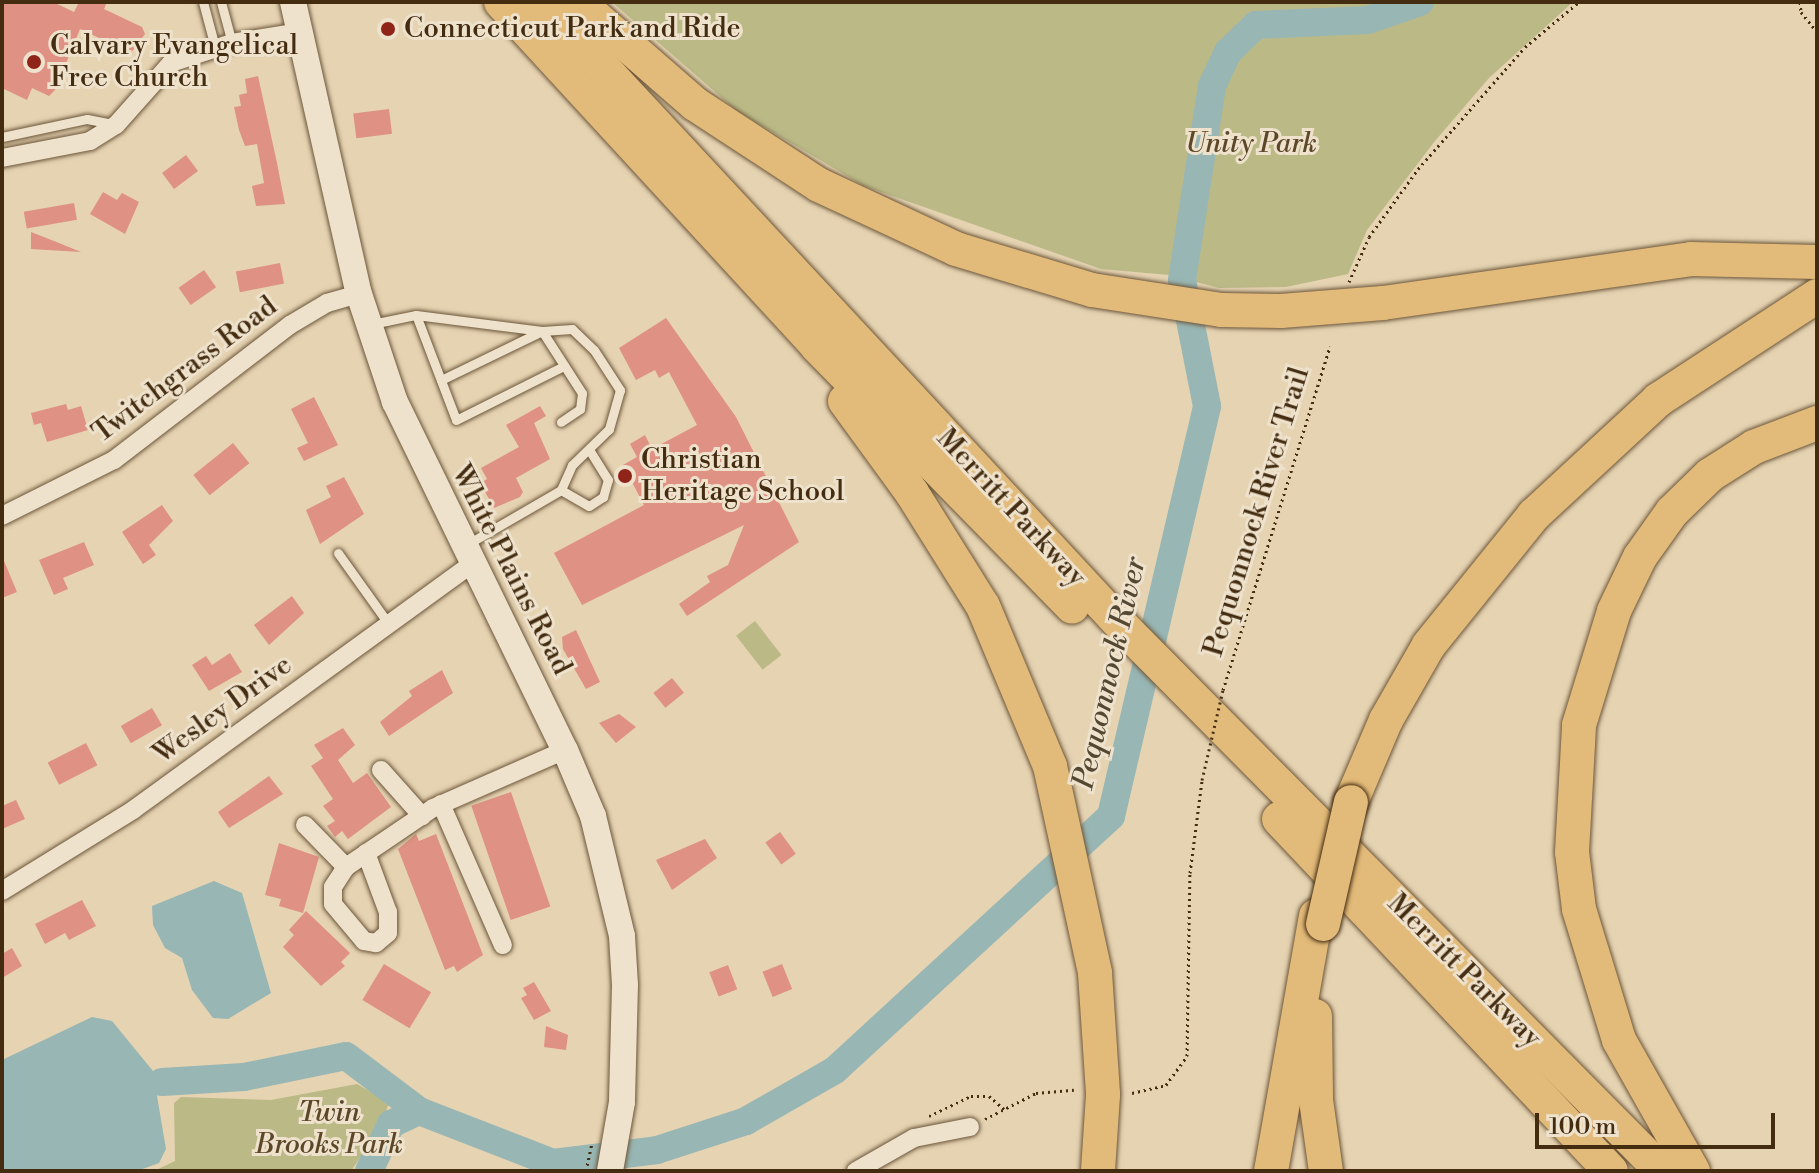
<!DOCTYPE html>
<html>
<head>
<meta charset="utf-8">
<style>
  body { margin:0 }
  #map { position:relative; width:1819px; height:1173px; overflow:hidden; background:#e5d3b2; font-family:"Libre Bodoni",serif }
  div>[style] { position:absolute }
  [style*='--x'] { left:calc(var(--x)*1px); top:calc(var(--y)*1px); width:calc(var(--w)*1px); rotate:calc(var(--a)*1deg) }
  .green>* { inset:0; background:#bbba87; transform-origin:0 0 }
  .water>* { inset:0; background:#98b6b4 }
  .river>* { height:28px; margin:-14px; padding:0 14px; transform-origin:14px; border-radius:14px; background:#98b6b4 }
  .building>* { inset:0; background:#df9183; transform-origin:0 0 }
  .path>* { height:3px; margin-top:-1.5px; transform-origin:0; background:repeating-linear-gradient(90deg,#442c11 0 2px,transparent 0 6px) }
  .roads { filter:drop-shadow(0 0 2px #6c5639) drop-shadow(0 0 2px #6c5639) }
  .service>* { height:9px; margin:-4.5px; padding:0 4.5px; transform-origin:4.5px; border-radius:4.5px; background:#eee2cd }
  .minor>* { height:18px; margin:-9px; padding:0 9px; transform-origin:9px; border-radius:9px; background:#eee2cd }
  .secondary>* { height:26px; margin:-13px; padding:0 13px; transform-origin:13px; border-radius:13px; background:#eee2cd }
  .motorway>* { height:34px; margin:-17px; padding:0 17px; transform-origin:17px; border-radius:17px; background:#e2ba79 }
  .path-bridge>* { height:3px; margin-top:-1.5px; transform-origin:0; background:repeating-linear-gradient(90deg,#442c11 0 2px,transparent 0 6px) }
  .bridges { filter:drop-shadow(0 0 2px #442c11) drop-shadow(0 0 2px #442c11) }
  .motorway-bridge>* { height:34px; margin:-17px; padding:0 17px; transform-origin:17px; border-radius:17px; background:#e2ba79 }
  .dots>* { width:22px; height:22px; translate:-50% -50%; box-sizing:border-box; border:4px solid #eee2cd; border-radius:50% }
  span { translate:-50% -50%; white-space:nowrap; text-align:center; line-height:1.15; -webkit-text-stroke:6px #eee2cd; paint-order:stroke }
  .poi-label { font-size:28px; color:#442c11 }
  .left { translate:0 -50%; text-align:left }
  .park-label { font-size:28px; color:#5c4829; font-style:italic }
  .street-label { font-size:28px; color:#442c11 }
  .water-label { font-size:30px; color:#554832; font-style:italic }
  .frame { position:absolute; inset:0; border:4px solid #442c11; pointer-events:none }
  .scale { position:absolute; left:1535px; top:1113px; width:240px; height:36px; box-sizing:border-box; border:4px solid #442c11; border-top:0; padding-left:10px; font-size:24px; line-height:28px; white-space:nowrap; color:#442c11; -webkit-text-stroke:6px #eee2cd; paint-order:stroke }
</style>
</head>
<body>
<div id="map">
  <div class="green">
    <div style="clip-path:polygon(612px 2px,1573px 2px,1489px 78px,1435px 141px,1367px 230px,1348px 274px,1286px 287px,1219px 288px,1169px 275px,1101px 269px,864px 186px,737px 111px)"></div>
    <div style="left:755px;top:621px;width:43px;height:24px;rotate:52deg"></div>
    <div style="clip-path:polygon(357px 1084px,389px 1102px,382px 1125px,351px 1171px,154px 1171px,175px 1161px,174px 1103px,181px 1097px,271px 1100px)"></div>
  </div>
  <div class="water">
    <div style="clip-path:polygon(214px 881px,242px 893px,271px 993px,228px 1019px,213px 1018px,192px 990px,182px 958px,165px 948px,153px 925px,152px 906px)"></div>
    <div style="clip-path:polygon(92px 1017px,112px 1021px,162px 1082px,157px 1096px,166px 1149px,159px 1163px,137px 1171px,2px 1171px,2px 1060px)"></div>
  </div>
  <div class="river">
    <div style="--x:162;--y:1082;--w:82;--a:-3.5"></div>
    <div style="--x:244;--y:1077;--w:104;--a:-11.6"></div>
    <div style="--x:346;--y:1056;--w:91;--a:37"></div>
    <div style="--x:419;--y:1111;--w:144;--a:21.2"></div>
    <div style="--x:553;--y:1163;--w:105;--a:-7.1"></div>
    <div style="--x:657;--y:1150;--w:94;--a:-18"></div>
    <div style="--x:746;--y:1121;--w:103;--a:-29.8"></div>
    <div style="--x:835;--y:1070;--w:375;--a:-42.6"></div>
    <div style="--x:1111;--y:816;--w:421;--a:-76.8"></div>
    <div style="--x:1207;--y:406;--w:128;--a:-101.2"></div>
    <div style="--x:1182;--y:280;--w:196;--a:-81.2"></div>
    <div style="--x:1212;--y:86;--w:38;--a:-65"></div>
    <div style="--x:1228;--y:52;--w:39;--a:-44"></div>
    <div style="--x:1256;--y:25;--w:112;--a:-2.6"></div>
    <div style="--x:1368;--y:20;--w:55;--a:-19.1"></div>
    <div style="--x:369;--y:1171;--w:52;--a:-64.9"></div>
    <div style="--x:391;--y:1124;--w:31;--a:-25"></div>
  </div>
  <div class="building">
    <div style="clip-path:polygon(2px 2px,53px 2px,74px 12px,79px 2px,107px 2px,104px 9px,142px 27px,145px 34px,131px 53px,80px 29px,55px 90px,49px 96px,32px 88px,27px 100px,2px 88px)"></div>
    <div style="clip-path:polygon(258px 76px,277px 163px,285px 204px,256px 206px,252px 186px,264px 183px,257px 144px,245px 146px,239px 130px,234px 107px,241px 106px,239px 95px,247px 93px,245px 79px)"></div>
    <div style="left:389px;top:109px;width:25px;height:36px;rotate:83deg"></div>
    <div style="left:186px;top:155px;width:20px;height:30px;rotate:53deg"></div>
    <div style="clip-path:polygon(103px 192px,117px 200px,122px 193px,139px 202px,125px 234px,90px 214px)"></div>
    <div style="left:74px;top:203px;width:17px;height:51px;rotate:80deg"></div>
    <div style="clip-path:polygon(31px 232px,54px 241px,81px 252px,31px 249px)"></div>
    <div style="left:280px;top:263px;width:21px;height:45px;rotate:79deg"></div>
    <div style="left:204px;top:270px;width:21px;height:31px;rotate:55deg"></div>
    <div style="clip-path:polygon(666px 318px,736px 417px,799px 542px,687px 616px,679px 604px,710px 582px,707px 576px,728px 565px,744px 525px,582px 605px,554px 553px,644px 505px,623px 465px,637px 457px,630px 444px,645px 435px,652px 449px,697px 425px,669px 372px,659px 378px,655px 370px,636px 380px,619px 348px)"></div>
    <div style="clip-path:polygon(314px 397px,338px 445px,304px 461px,297px 448px,308px 443px,291px 409px)"></div>
    <div style="clip-path:polygon(66px 404px,68px 410px,81px 406px,88px 430px,47px 442px,41px 423px,34px 425px,31px 413px)"></div>
    <div style="clip-path:polygon(540px 406px,546px 416px,534px 423px,550px 459px,516px 478px,523px 492px,520px 497px,494px 508px,480px 483px,487px 479px,481px 468px,519px 447px,506px 425px)"></div>
    <div style="left:233px;top:443px;width:26px;height:51px;rotate:51deg"></div>
    <div style="clip-path:polygon(344px 477px,364px 514px,320px 544px,306px 510px,331px 497px,326px 486px)"></div>
    <div style="clip-path:polygon(162px 505px,173px 521px,149px 545px,156px 555px,143px 564px,122px 532px)"></div>
    <div style="clip-path:polygon(84px 542px,94px 565px,63px 578px,68px 589px,54px 595px,39px 560px)"></div>
    <div style="clip-path:polygon(2px 556px,17px 592px,2px 598px)"></div>
    <div style="clip-path:polygon(292px 596px,304px 613px,269px 645px,254px 625px)"></div>
    <div style="clip-path:polygon(576px 630px,600px 682px,586px 689px,563px 649px,562px 637px)"></div>
    <div style="clip-path:polygon(230px 653px,242px 672px,209px 691px,192px 665px,206px 656px,212px 665px)"></div>
    <div style="clip-path:polygon(442px 670px,453px 693px,389px 736px,380px 722px,412px 696px,409px 691px)"></div>
    <div style="left:672px;top:678px;width:19px;height:24px;rotate:51deg"></div>
    <div style="left:152px;top:708px;width:20px;height:36px;rotate:60deg"></div>
    <div style="clip-path:polygon(619px 714px,636px 727px,616px 743px,599px 723px)"></div>
    <div style="clip-path:polygon(343px 728px,355px 745px,338px 760px,353px 783px,367px 773px,391px 807px,348px 839px,342px 831px,335px 837px,327px 826px,335px 821px,323px 806px,333px 799px,311px 766px,323px 758px,314px 745px)"></div>
    <div style="left:86px;top:743px;width:25px;height:43px;rotate:63deg"></div>
    <div style="clip-path:polygon(269px 776px,283px 794px,229px 828px,218px 812px)"></div>
    <div style="left:511px;top:792px;width:121px;height:42px;rotate:71deg"></div>
    <div style="clip-path:polygon(16px 800px,25px 819px,2px 829px,2px 806px)"></div>
    <div style="left:780px;top:832px;width:27px;height:18px;rotate:54deg"></div>
    <div style="clip-path:polygon(416px 834px,419px 841px,436px 834px,483px 955px,457px 972px,454px 966px,445px 970px,398px 849px)"></div>
    <div style="clip-path:polygon(705px 839px,717px 858px,672px 890px,656px 860px)"></div>
    <div style="clip-path:polygon(279px 843px,319px 857px,303px 913px,279px 906px,281px 899px,265px 895px)"></div>
    <div style="clip-path:polygon(82px 900px,96px 926px,69px 940px,65px 933px,45px 944px,35px 924px)"></div>
    <div style="clip-path:polygon(306px 911px,350px 953px,341px 962px,345px 966px,321px 986px,283px 947px,294px 935px,289px 930px)"></div>
    <div style="clip-path:polygon(12px 948px,22px 966px,2px 978px,2px 954px)"></div>
    <div style="left:384px;top:964px;width:55px;height:42px;rotate:31deg"></div>
    <div style="left:782px;top:964px;width:27px;height:21px;rotate:68deg"></div>
    <div style="left:728px;top:965px;width:26px;height:20px;rotate:69deg"></div>
    <div style="clip-path:polygon(534px 982px,551px 1011px,534px 1020px,521px 998px,527px 995px,523px 988px)"></div>
    <div style="clip-path:polygon(546px 1026px,568px 1035px,566px 1050px,544px 1047px)"></div>
  </div>
  <div class="path">
    <div style="--x:1800;--y:2;--w:10;--a:84"></div>
    <div style="--x:1801;--y:12;--w:26;--a:51"></div>
    <div style="--x:1349;--y:282;--w:49;--a:-66"></div>
    <div style="--x:1369;--y:237;--w:84;--a:-54.2"></div>
    <div style="--x:1418;--y:169;--w:162;--a:-48.7"></div>
    <div style="--x:1525;--y:47;--w:70;--a:-39.8"></div>
    <div style="--x:1223;--y:690;--w:360;--a:-72.7"></div>
    <div style="--x:1132;--y:1093;--w:35;--a:-13"></div>
    <div style="--x:1166;--y:1085;--w:36;--a:-54"></div>
    <div style="--x:1187;--y:1056;--w:183;--a:-89.1"></div>
    <div style="--x:1190;--y:873;--w:94;--a:-82.6"></div>
    <div style="--x:929;--y:1116;--w:47;--a:-25.5"></div>
    <div style="--x:971;--y:1096;--w:18;--a:0"></div>
    <div style="--x:989;--y:1096;--w:20;--a:41"></div>
    <div style="--x:985;--y:1119;--w:57;--a:-27"></div>
    <div style="--x:1036;--y:1093;--w:38;--a:-5"></div>
    <div style="--x:586;--y:1171;--w:29;--a:-78"></div>
  </div>
  <div class="roads">
    <div class="service">
      <div style="--x:203;--y:2;--w:47;--a:75.1"></div>
      <div style="--x:221;--y:2;--w:42;--a:75"></div>
      <div style="--x:2;--y:137;--w:87;--a:-12"></div>
      <div style="--x:87;--y:119;--w:26;--a:11"></div>
      <div style="--x:416;--y:315;--w:112;--a:69.1"></div>
      <div style="--x:456;--y:420;--w:121;--a:-26.6"></div>
      <div style="--x:372;--y:324;--w:45;--a:-11.6"></div>
      <div style="--x:416;--y:315;--w:127;--a:7.2"></div>
      <div style="--x:542;--y:331;--w:74;--a:57.2"></div>
      <div style="--x:582;--y:393;--w:16;--a:97"></div>
      <div style="--x:580;--y:409;--w:23;--a:146"></div>
      <div style="--x:441;--y:380;--w:112;--a:-25.9"></div>
      <div style="--x:542;--y:331;--w:30;--a:-4"></div>
      <div style="--x:572;--y:329;--w:30;--a:44"></div>
      <div style="--x:594;--y:350;--w:48;--a:57"></div>
      <div style="--x:620;--y:390;--w:41;--a:105.8"></div>
      <div style="--x:609;--y:429;--w:52;--a:135.8"></div>
      <div style="--x:572;--y:465;--w:27;--a:114"></div>
      <div style="--x:561;--y:490;--w:108;--a:149.9"></div>
      <div style="--x:561;--y:490;--w:32;--a:30"></div>
      <div style="--x:589;--y:506;--w:17;--a:-33"></div>
      <div style="--x:603;--y:497;--w:18;--a:-74"></div>
      <div style="--x:608;--y:480;--w:36;--a:-122"></div>
      <div style="--x:338;--y:553;--w:86;--a:54.5"></div>
    </div>
    <div class="minor">
      <div style="--x:2;--y:158;--w:90;--a:-10.9"></div>
      <div style="--x:90;--y:141;--w:31;--a:-32"></div>
      <div style="--x:116;--y:125;--w:83;--a:-48.4"></div>
      <div style="--x:171;--y:63;--w:64;--a:-18.2"></div>
      <div style="--x:232;--y:43;--w:68;--a:-9.3"></div>
      <div style="--x:2;--y:516;--w:125;--a:-26.6"></div>
      <div style="--x:114;--y:460;--w:222;--a:-37.5"></div>
      <div style="--x:290;--y:325;--w:43;--a:-30.7"></div>
      <div style="--x:327;--y:303;--w:33;--a:-16"></div>
      <div style="--x:381;--y:770;--w:62;--a:48.3"></div>
      <div style="--x:441;--y:804;--w:154;--a:66.3"></div>
      <div style="--x:305;--y:825;--w:59;--a:45.7"></div>
      <div style="--x:366;--y:853;--w:63;--a:69.6"></div>
      <div style="--x:388;--y:912;--w:21;--a:90"></div>
      <div style="--x:388;--y:933;--w:16;--a:140"></div>
      <div style="--x:376;--y:943;--w:12;--a:-171"></div>
      <div style="--x:364;--y:941;--w:48;--a:-130"></div>
      <div style="--x:333;--y:904;--w:17;--a:-90"></div>
      <div style="--x:333;--y:887;--w:24;--a:-57"></div>
      <div style="--x:346;--y:867;--w:105;--a:-34.1"></div>
      <div style="--x:433;--y:808;--w:144;--a:-23.7"></div>
      <div style="--x:2;--y:891;--w:154;--a:-31.7"></div>
      <div style="--x:133;--y:810;--w:419;--a:-36"></div>
      <div style="--x:856;--y:1171;--w:67;--a:-29.6"></div>
      <div style="--x:914;--y:1138;--w:57;--a:-11.1"></div>
    </div>
    <div class="secondary">
      <div style="--x:293;--y:2;--w:299;--a:77.3"></div>
      <div style="--x:359;--y:294;--w:114;--a:71.6"></div>
      <div style="--x:395;--y:402;--w:387;--a:64"></div>
      <div style="--x:565;--y:750;--w:72;--a:67"></div>
      <div style="--x:593;--y:816;--w:123;--a:76.4"></div>
      <div style="--x:622;--y:936;--w:49;--a:86.5"></div>
      <div style="--x:625;--y:985;--w:117;--a:91.5"></div>
      <div style="--x:622;--y:1102;--w:70;--a:99.9"></div>
    </div>
    <div class="motorway">
      <div style="--x:501;--y:2;--w:466;--a:47.4"></div>
      <div style="--x:816;--y:345;--w:366;--a:45.6"></div>
      <div style="--x:542;--y:2;--w:855;--a:47.09"></div>
      <div style="--x:1124;--y:628;--w:764;--a:45.27"></div>
      <div style="--x:578;--y:2;--w:155;--a:41.1"></div>
      <div style="--x:695;--y:104;--w:148;--a:33.2"></div>
      <div style="--x:819;--y:185;--w:151;--a:25"></div>
      <div style="--x:956;--y:249;--w:142;--a:16.8"></div>
      <div style="--x:1092;--y:290;--w:131;--a:8.8"></div>
      <div style="--x:1221;--y:310;--w:60;--a:1"></div>
      <div style="--x:1281;--y:311;--w:102;--a:-4.5"></div>
      <div style="--x:1383;--y:303;--w:311;--a:-8.1"></div>
      <div style="--x:1691;--y:259;--w:126;--a:1.4"></div>
      <div style="--x:845;--y:401;--w:114;--a:53.9"></div>
      <div style="--x:912;--y:493;--w:133;--a:57.9"></div>
      <div style="--x:983;--y:606;--w:173;--a:67.3"></div>
      <div style="--x:1050;--y:766;--w:212;--a:77.7"></div>
      <div style="--x:1095;--y:973;--w:122;--a:86.2"></div>
      <div style="--x:1103;--y:1095;--w:76;--a:93.8"></div>
      <div style="--x:1351;--y:802;--w:89;--a:-66.9"></div>
      <div style="--x:1386;--y:720;--w:86;--a:-60.2"></div>
      <div style="--x:1429;--y:645;--w:167;--a:-51.1"></div>
      <div style="--x:1534;--y:515;--w:169;--a:-42.8"></div>
      <div style="--x:1658;--y:400;--w:190;--a:-33.2"></div>
      <div style="--x:1279;--y:819;--w:484;--a:46.7"></div>
      <div style="--x:1315;--y:1016;--w:84;--a:89.3"></div>
      <div style="--x:1316;--y:1100;--w:72;--a:82"></div>
      <div style="--x:1271;--y:1171;--w:259;--a:-80"></div>
      <div style="--x:1693;--y:1171;--w:150;--a:-119.5"></div>
      <div style="--x:1619;--y:1040;--w:137;--a:-107"></div>
      <div style="--x:1579;--y:909;--w:57;--a:-97"></div>
      <div style="--x:1572;--y:852;--w:127;--a:-86.8"></div>
      <div style="--x:1579;--y:725;--w:119;--a:-72.9"></div>
      <div style="--x:1614;--y:611;--w:60;--a:-64.3"></div>
      <div style="--x:1640;--y:557;--w:55;--a:-54.6"></div>
      <div style="--x:1672;--y:512;--w:53;--a:-44.2"></div>
      <div style="--x:1710;--y:475;--w:52;--a:-32.5"></div>
      <div style="--x:1754;--y:447;--w:67;--a:-20.9"></div>
    </div>
  </div>
  <div class="path-bridge">
    <div style="--x:1202;--y:780;--w:92;--a:-76.9"></div>
  </div>
  <div class="bridges">
    <div class="motorway-bridge">
      <div style="--x:1323;--y:924;--w:125;--a:-77.1"></div>
    </div>
  </div>
  <div class="dots">
    <div style="left:388px;top:29px;background:#8f2418"></div>
    <div style="left:34px;top:62px;background:#8f2418"></div>
    <div style="left:625px;top:476px;background:#8f2418"></div>
  </div>
  <div class="poi-label">
    <span class="left" style="left:404px;top:29px">Connecticut Park and Ride</span>
    <span class="left" style="left:50px;top:62px">Calvary Evangelical<br>Free Church</span>
    <span class="left" style="left:641px;top:476px">Christian<br>Heritage School</span>
  </div>
  <div class="park-label">
    <span style="left:1251px;top:144px">Unity Park</span>
    <span style="left:329px;top:1129px">Twin<br>Brooks Park</span>
  </div>
  <div class="street-label">
    <span style="left:185px;top:370px;rotate:-37deg">Twitchgrass Road</span>
    <span style="left:1011px;top:508px;rotate:47deg">Merritt Parkway</span>
    <span style="left:1257px;top:512px;rotate:-73deg">Pequonnock River Trail</span>
    <span style="left:511px;top:570px;rotate:63deg">White Plains Road</span>
    <span style="left:223px;top:710px;rotate:-36deg">Wesley Drive</span>
    <span style="left:1464px;top:971px;rotate:45deg">Merritt Parkway</span>
  </div>
  <div class="water-label">
    <span style="left:1110px;top:673px;rotate:-77deg">Pequonnock River</span>
  </div>
  <div class="frame"></div>
  <div class="scale">100 m</div>
</div>
</body>
</html>
